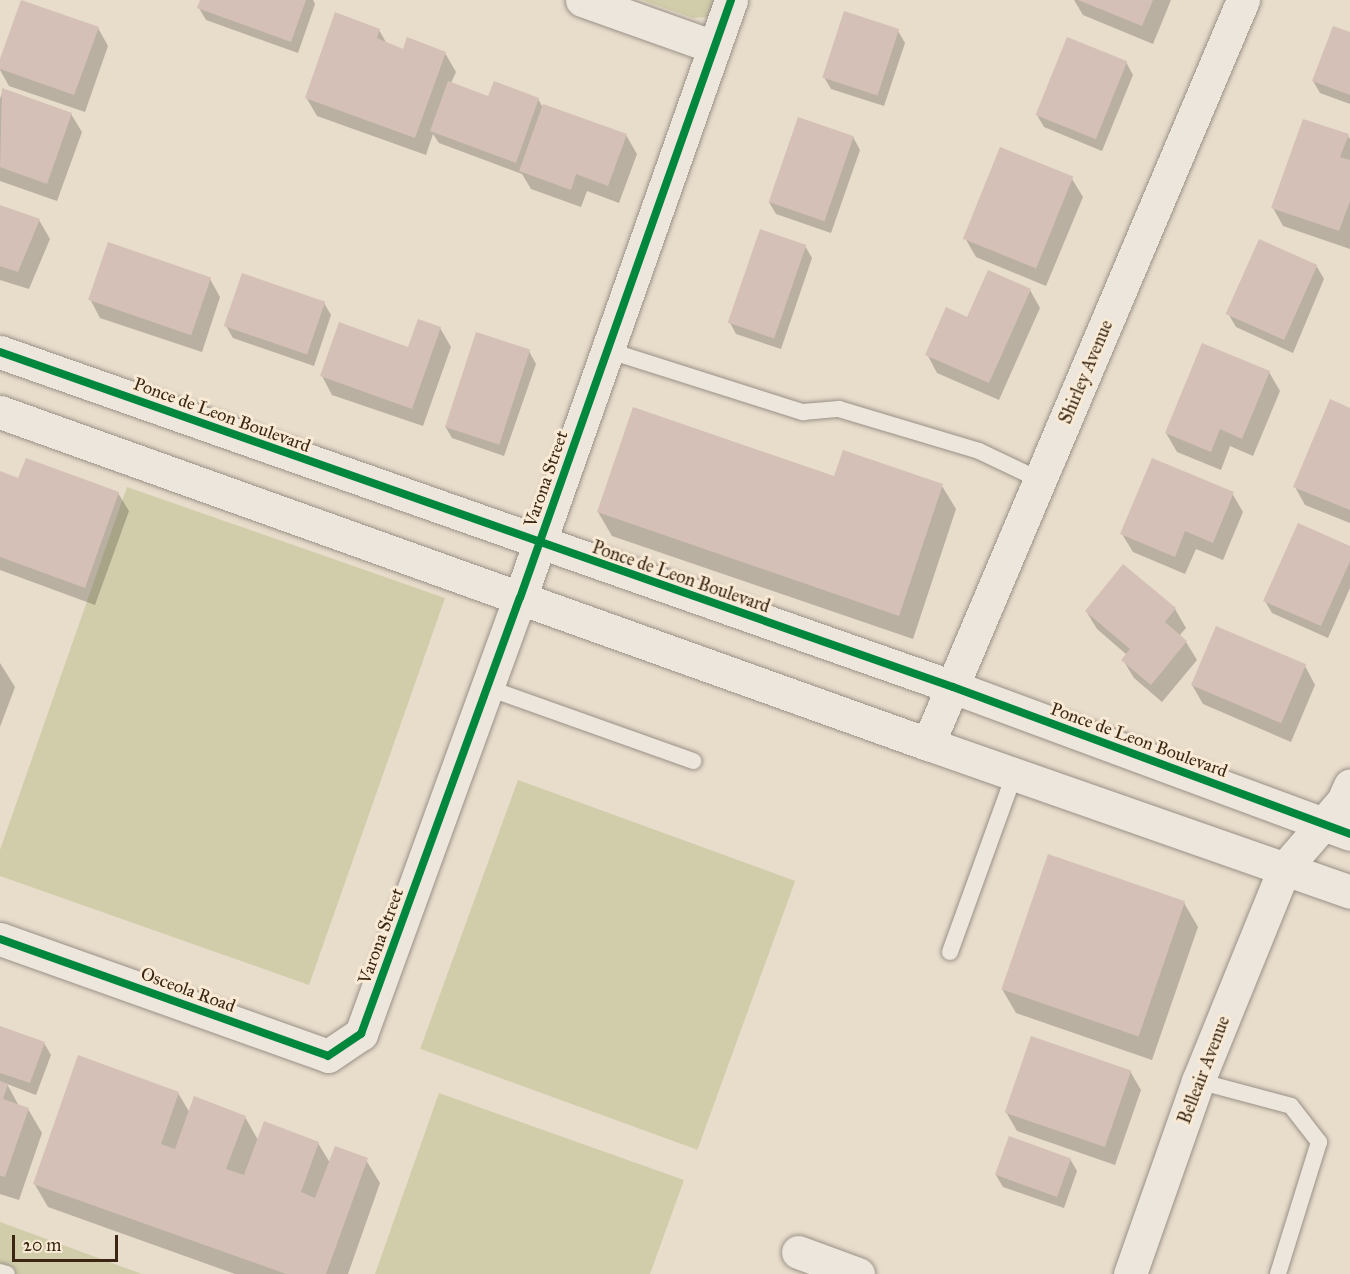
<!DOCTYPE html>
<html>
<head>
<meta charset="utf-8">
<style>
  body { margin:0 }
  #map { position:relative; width:1350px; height:1274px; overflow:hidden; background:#e8dccb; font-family:"IM FELL Great Primer",serif }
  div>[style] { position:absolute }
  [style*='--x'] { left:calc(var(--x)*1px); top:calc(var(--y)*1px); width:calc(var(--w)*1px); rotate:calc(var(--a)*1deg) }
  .green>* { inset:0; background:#d1cdaa; transform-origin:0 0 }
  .shadow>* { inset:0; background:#0003 }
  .building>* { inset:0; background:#d4c0b6; transform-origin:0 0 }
  .roads { filter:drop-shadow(0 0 2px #9a9186) drop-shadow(0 0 2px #9a9186) }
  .lane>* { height:16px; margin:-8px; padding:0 8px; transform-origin:8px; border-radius:8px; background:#ece6dd }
  .street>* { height:33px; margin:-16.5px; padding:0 16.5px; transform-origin:16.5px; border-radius:16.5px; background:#ece6dd }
  .cycleway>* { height:8px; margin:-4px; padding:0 4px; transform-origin:4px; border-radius:4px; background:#00873e }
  span { translate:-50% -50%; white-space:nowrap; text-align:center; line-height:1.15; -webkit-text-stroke:6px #f8ead5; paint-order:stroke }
  .street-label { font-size:18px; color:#3b2614 }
  .scale { position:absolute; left:12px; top:1235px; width:106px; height:27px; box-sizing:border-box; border:3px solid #3b2614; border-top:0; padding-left:8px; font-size:18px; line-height:21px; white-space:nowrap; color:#3b2614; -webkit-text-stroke:4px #f8ead5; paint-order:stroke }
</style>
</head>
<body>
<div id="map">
  <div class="green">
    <div style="clip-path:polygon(642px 0,719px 0,707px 17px,693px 18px)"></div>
    <div style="clip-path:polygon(127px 487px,445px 598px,309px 985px,0 876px,0 850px)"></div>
    <div style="left:518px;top:780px;width:295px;height:286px;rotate:20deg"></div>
    <div style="clip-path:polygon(439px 1093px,684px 1180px,650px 1274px,375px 1274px)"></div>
    <div style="clip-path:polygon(0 1222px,142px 1274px,0 1274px)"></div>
  </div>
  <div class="shadow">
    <div style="clip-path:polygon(202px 0,313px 0,315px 4px,298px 53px,206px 20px,199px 8px)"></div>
    <div style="clip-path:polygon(1074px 0,1171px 0,1153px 44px,1083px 15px)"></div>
    <div style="clip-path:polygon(98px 28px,108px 46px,85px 112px,9px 86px,0 70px,0 63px)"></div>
    <div style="clip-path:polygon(379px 30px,387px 44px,404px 51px,445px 53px,456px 72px,451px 83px,489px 98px,538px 99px,543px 108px,626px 135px,637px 154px,619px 203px,587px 191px,581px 207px,531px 189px,522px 174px,439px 143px,433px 134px,426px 155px,317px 116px,306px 97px)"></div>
    <div style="clip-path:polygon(898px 31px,905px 43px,884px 106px,831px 89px,824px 77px)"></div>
    <div style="clip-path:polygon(1350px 34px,1350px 104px,1320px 93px,1313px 81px)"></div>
    <div style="clip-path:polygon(1126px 62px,1133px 75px,1102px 151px,1044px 127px,1037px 115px)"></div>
    <div style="clip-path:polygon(3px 90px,71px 114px,82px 132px,57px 201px,0 181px,0 99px)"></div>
    <div style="clip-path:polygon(1348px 136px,1350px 139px,1350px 249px,1283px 226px,1273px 208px)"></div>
    <div style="clip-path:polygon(853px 137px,860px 150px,831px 233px,776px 214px,769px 202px)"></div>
    <div style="clip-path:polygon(1001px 149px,1072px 179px,1083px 197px,1046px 286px,976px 257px,965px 238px)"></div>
    <div style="clip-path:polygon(0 206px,39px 220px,50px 239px,29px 289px,0 280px)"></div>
    <div style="clip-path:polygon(805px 246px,812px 258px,781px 349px,736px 334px,729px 321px)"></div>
    <div style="clip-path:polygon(1317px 267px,1324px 279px,1293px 353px,1236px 327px,1229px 315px)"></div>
    <div style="clip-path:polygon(210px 279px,220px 297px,202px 352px,100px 318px,90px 299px)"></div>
    <div style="clip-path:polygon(1030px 290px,1040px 308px,999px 400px,937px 373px,927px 354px,968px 319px)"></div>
    <div style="clip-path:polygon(324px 303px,331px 315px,314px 366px,233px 338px,226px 326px)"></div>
    <div style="clip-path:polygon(440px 328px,451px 347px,423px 426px,332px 395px,322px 376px,409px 348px)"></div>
    <div style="clip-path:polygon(529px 351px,536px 364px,504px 456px,452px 438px,445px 426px)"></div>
    <div style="clip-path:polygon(1269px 372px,1280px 391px,1253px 456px,1230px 446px,1221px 470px,1177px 452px,1166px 433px)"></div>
    <div style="clip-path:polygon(1350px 409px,1350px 523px,1305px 505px,1295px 487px)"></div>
    <div style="clip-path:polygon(0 473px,19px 480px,118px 493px,129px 511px,95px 605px,0 570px)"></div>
    <div style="clip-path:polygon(835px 478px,942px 486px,956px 509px,913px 639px,612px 536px,598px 512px)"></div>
    <div style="clip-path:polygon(1232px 493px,1243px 512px,1223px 560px,1196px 549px,1185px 574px,1133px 552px,1122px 534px)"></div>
    <div style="clip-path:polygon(1350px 548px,1350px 588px,1328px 638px,1272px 613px,1265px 601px)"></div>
    <div style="clip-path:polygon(1123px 566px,1175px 609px,1186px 628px,1179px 636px,1186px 642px,1197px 660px,1162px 702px,1134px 678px,1123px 660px,1127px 655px,1097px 629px,1086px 611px)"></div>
    <div style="clip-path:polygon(0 663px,15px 687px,0 727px)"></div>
    <div style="clip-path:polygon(1305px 666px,1315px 685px,1291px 742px,1203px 704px,1192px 685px)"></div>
    <div style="clip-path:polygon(1184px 903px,1198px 927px,1152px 1060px,1016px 1013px,1002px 989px)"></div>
    <div style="clip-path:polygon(0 1028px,44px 1043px,51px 1055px,36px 1095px,7px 1084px,19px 1106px,28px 1109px,42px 1133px,19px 1200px,0 1194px)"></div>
    <div style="clip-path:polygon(1130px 1071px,1141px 1090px,1115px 1165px,1017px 1131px,1006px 1112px)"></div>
    <div style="clip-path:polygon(178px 1093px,190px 1113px,245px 1117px,258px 1140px,318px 1143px,330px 1163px,366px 1160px,380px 1183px,348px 1274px,235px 1274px,48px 1207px,34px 1183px)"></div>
    <div style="clip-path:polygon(1070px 1159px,1077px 1171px,1064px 1208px,1003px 1187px,996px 1175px)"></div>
  </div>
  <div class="building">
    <div style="clip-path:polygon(21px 0,99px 27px,74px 95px,0 69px,0 59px)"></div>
    <div style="clip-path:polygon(200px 0,306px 0,291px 42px,197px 8px)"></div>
    <div style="clip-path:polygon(1078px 0,1153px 0,1142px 26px)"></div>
    <div style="left:844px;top:11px;width:58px;height:70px;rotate:18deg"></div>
    <div style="clip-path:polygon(335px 12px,380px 29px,377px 38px,403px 49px,407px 37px,446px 52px,415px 138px,305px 98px)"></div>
    <div style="clip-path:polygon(1333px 26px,1350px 32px,1350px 95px,1312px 81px)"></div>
    <div style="left:1067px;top:37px;width:65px;height:84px;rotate:22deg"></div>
    <div style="clip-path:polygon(448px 81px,488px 96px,494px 81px,539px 98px,516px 163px,430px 131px)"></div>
    <div style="clip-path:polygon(2px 88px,72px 113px,47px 184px,0 167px)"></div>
    <div style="clip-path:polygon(543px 104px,627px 134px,608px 186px,576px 174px,571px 190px,519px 171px)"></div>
    <div style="left:798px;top:117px;width:59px;height:90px;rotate:19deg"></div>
    <div style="clip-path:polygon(1303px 119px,1349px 134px,1340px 157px,1350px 160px,1350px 201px,1339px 231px,1271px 208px)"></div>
    <div style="left:1000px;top:147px;width:79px;height:99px;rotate:22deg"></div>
    <div style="clip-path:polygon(0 205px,40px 219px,18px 272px,0 266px)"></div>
    <div style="left:760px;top:229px;width:49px;height:99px;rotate:19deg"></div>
    <div style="left:1259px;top:239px;width:64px;height:82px;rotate:24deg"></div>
    <div style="left:108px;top:242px;width:109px;height:61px;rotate:19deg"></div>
    <div style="clip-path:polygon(988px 270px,1031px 289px,989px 383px,925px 355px,946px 307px,967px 317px)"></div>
    <div style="left:242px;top:273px;width:88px;height:56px;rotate:19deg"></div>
    <div style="clip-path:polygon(418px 319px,441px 327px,412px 409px,320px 376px,339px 322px,408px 347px)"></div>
    <div style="left:476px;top:332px;width:57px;height:100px;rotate:18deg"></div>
    <div style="clip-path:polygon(1202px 343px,1270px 371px,1242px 439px,1220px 429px,1211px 452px,1165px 433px)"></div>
    <div style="clip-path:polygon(1330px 399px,1350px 408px,1350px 510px,1293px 487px)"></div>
    <div style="clip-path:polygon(633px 407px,834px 476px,843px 450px,943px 484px,899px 616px,597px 512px)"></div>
    <div style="clip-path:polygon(26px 458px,119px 492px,85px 588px,0 557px,0 471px,18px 478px)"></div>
    <div style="clip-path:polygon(1152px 458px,1234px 492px,1213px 543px,1185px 531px,1175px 557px,1120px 534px)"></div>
    <div style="clip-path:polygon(1298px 523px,1350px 546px,1350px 561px,1321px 626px,1263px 601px)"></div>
    <div style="clip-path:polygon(1123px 564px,1176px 608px,1165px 622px,1187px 641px,1151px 685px,1121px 660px,1130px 649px,1085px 611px)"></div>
    <div style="left:1216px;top:626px;width:98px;height:64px;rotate:23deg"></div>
    <div style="left:1048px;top:854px;width:145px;height:143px;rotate:19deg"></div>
    <div style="clip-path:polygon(0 1026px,45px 1042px,30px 1083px,0 1073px)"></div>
    <div style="left:1031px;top:1036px;width:106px;height:81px;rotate:19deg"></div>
    <div style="clip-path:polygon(78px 1055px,179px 1092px,161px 1144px,175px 1149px,194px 1096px,246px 1116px,226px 1169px,244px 1175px,264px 1121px,319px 1142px,301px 1192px,315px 1198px,335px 1146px,368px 1158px,326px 1274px,286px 1274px,33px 1184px)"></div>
    <div style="clip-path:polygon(0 1081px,8px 1084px,3px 1099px,29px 1108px,5px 1177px,0 1176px)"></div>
    <div style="left:1009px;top:1136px;width:66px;height:41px;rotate:20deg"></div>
  </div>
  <div class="roads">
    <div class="lane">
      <div style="--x:607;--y:350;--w:206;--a:17.6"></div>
      <div style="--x:803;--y:412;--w:36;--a:-5"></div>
      <div style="--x:839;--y:409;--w:146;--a:16.7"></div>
      <div style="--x:979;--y:451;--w:68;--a:25.4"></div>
      <div style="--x:488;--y:688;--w:218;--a:19.6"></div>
      <div style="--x:950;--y:952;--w:188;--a:-70.1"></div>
      <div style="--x:1198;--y:1081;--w:96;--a:15"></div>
      <div style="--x:1291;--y:1106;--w:46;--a:52.1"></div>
      <div style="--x:1319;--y:1142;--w:138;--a:107.3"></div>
      <div style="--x:0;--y:1272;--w:7;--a:16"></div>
    </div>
    <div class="street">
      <div style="--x:582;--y:0;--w:140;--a:19.6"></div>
      <div style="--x:0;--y:352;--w:1010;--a:19.37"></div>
      <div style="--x:953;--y:687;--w:423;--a:20.3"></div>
      <div style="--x:0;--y:412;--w:986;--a:19.69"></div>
      <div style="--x:928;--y:744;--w:447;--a:19.3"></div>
      <div style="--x:928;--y:744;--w:808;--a:-67.05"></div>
      <div style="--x:0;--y:939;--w:348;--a:19.6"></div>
      <div style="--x:328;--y:1056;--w:40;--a:-34"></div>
      <div style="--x:361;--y:1034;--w:464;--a:-70"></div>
      <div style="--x:520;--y:598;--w:634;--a:-70.56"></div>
      <div style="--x:798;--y:1252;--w:64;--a:20.1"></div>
      <div style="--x:1130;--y:1274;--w:205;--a:-70.6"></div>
      <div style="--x:1198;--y:1081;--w:229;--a:-67.9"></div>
      <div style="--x:1284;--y:869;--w:90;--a:-49.1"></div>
      <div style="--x:1343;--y:801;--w:17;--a:-66"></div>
    </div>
  </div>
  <div class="cycleway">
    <div style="--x:0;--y:352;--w:1010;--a:19.37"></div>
    <div style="--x:953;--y:687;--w:423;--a:20.3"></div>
    <div style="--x:0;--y:939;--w:348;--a:19.6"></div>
    <div style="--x:328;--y:1056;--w:40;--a:-34"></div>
    <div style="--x:361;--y:1034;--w:464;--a:-70"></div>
    <div style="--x:520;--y:598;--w:634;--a:-70.56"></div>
  </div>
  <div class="street-label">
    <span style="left:1086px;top:372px;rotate:-67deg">Shirley Avenue</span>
    <span style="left:222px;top:415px;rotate:20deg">Ponce de Leon Boulevard</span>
    <span style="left:546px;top:479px;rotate:-71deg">Varona Street</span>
    <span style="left:681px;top:577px;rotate:19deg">Ponce de Leon Boulevard</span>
    <span style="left:1139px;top:740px;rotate:20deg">Ponce de Leon Boulevard</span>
    <span style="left:381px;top:936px;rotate:-70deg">Varona Street</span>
    <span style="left:188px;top:990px;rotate:20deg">Osceola Road</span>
    <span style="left:1204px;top:1070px;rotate:-69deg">Belleair Avenue</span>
  </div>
  <div class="scale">20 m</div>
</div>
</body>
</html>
